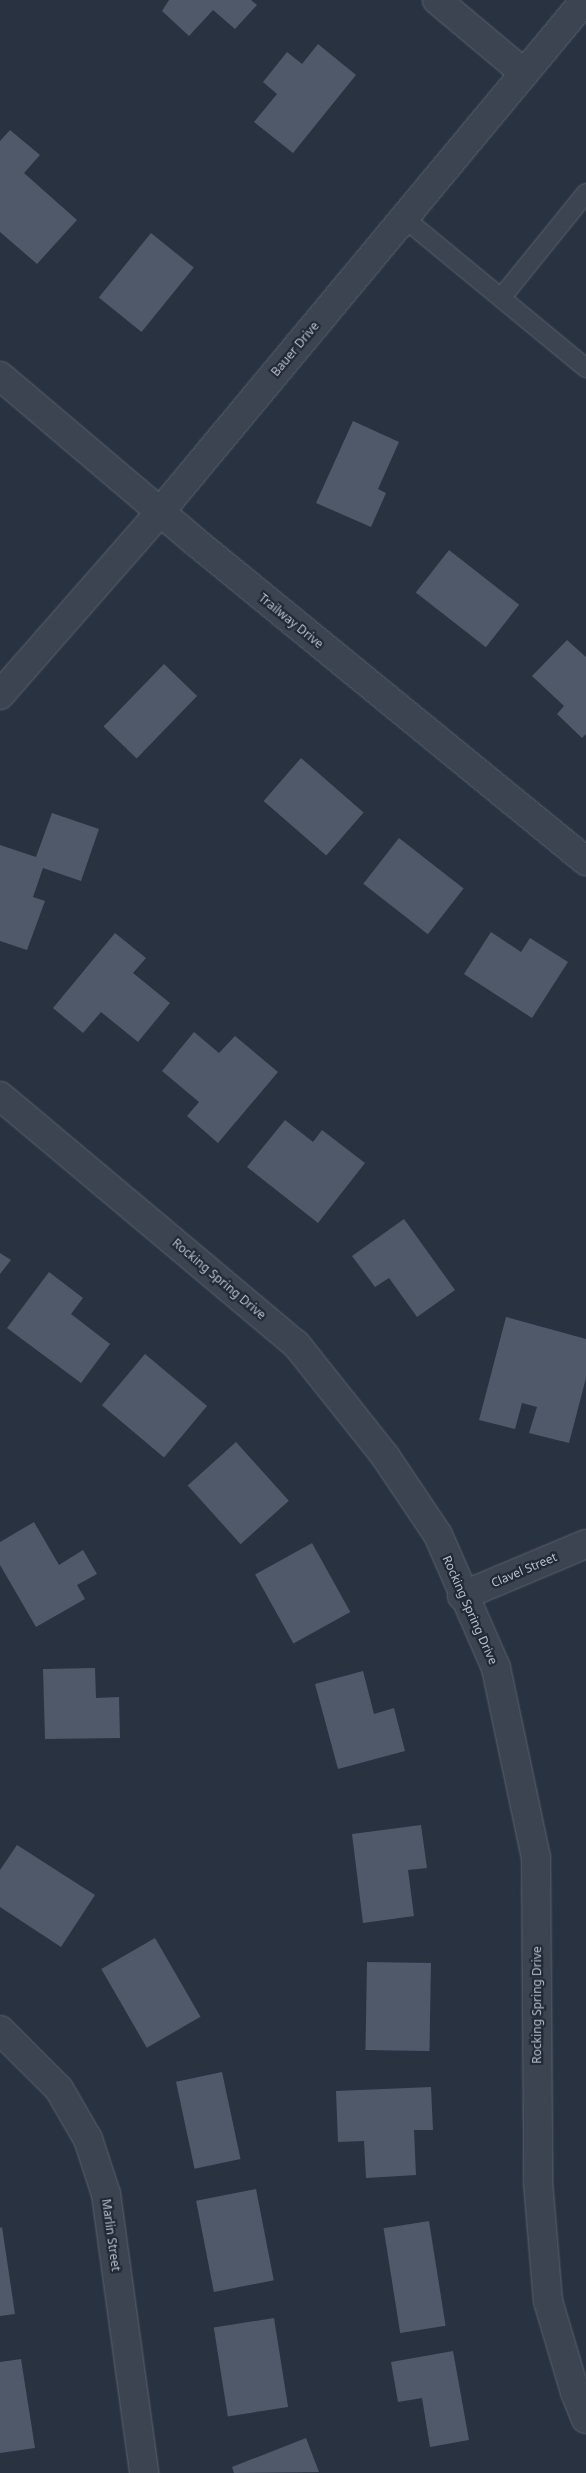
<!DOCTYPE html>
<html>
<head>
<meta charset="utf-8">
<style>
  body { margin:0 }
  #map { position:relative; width:586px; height:2473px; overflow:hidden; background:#293241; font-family:"Noto Sans",sans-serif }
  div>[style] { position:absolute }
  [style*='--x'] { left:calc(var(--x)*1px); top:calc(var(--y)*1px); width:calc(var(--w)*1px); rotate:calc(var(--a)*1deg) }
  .building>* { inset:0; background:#4f596a; transform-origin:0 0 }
  .roads { filter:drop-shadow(0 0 1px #5b626e) drop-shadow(0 0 1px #5b626e) }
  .service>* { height:18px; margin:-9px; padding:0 9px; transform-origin:9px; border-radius:9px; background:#3d4451 }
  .minor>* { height:28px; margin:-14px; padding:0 14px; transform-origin:14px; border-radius:14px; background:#3d4451 }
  span { translate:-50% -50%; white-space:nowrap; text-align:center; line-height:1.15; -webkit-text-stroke:4.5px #212936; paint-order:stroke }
  .street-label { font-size:12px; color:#bac0cb }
</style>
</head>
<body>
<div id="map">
  <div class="building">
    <div style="clip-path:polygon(169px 0,251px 0,257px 5px,235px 29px,213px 10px,189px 36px,162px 11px)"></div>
    <div style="clip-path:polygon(318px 44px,356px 75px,293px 153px,254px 122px,277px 94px,263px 82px,287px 52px,302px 64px)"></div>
    <div style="clip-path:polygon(10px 130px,40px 155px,24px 173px,77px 220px,37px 264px,0 232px,0 141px)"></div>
    <div style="left:151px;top:233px;width:55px;height:83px;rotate:39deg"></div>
    <div style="clip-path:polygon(353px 421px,399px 442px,378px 489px,386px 493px,371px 527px,316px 503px)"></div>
    <div style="left:449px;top:550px;width:89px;height:54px;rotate:38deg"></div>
    <div style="clip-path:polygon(567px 640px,586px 657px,586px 734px,582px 738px,557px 714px,564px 706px,532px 676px)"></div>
    <div style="left:164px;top:664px;width:46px;height:87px;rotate:44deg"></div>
    <div style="left:301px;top:758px;width:83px;height:57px;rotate:41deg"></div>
    <div style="clip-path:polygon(52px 813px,99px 829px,81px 881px,43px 868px,33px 897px,45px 901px,27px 950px,0 941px,0 845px,36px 857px)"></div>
    <div style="left:399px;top:838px;width:82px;height:58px;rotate:38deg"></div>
    <div style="clip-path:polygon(491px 932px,521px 952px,530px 938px,568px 962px,532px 1018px,464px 974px)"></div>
    <div style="clip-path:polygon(115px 933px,146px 958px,133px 973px,170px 1003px,138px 1042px,101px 1012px,83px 1033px,53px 1008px)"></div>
    <div style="clip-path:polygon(194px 1032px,219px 1053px,235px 1036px,278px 1072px,218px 1143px,187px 1116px,199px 1102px,162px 1071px)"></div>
    <div style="clip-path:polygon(285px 1120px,313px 1142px,322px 1130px,365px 1163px,318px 1223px,247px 1167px)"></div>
    <div style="clip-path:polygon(404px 1219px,455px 1290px,417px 1317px,389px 1278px,375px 1287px,352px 1256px)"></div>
    <div style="clip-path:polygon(0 1253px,11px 1260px,0 1274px)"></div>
    <div style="clip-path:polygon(49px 1272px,83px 1298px,71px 1314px,110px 1344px,81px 1383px,7px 1328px)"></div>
    <div style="clip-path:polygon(506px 1317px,586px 1339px,586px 1378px,569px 1443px,529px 1433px,537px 1407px,522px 1403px,515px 1429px,479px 1420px)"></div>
    <div style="left:145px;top:1354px;width:81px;height:67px;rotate:40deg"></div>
    <div style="left:236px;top:1442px;width:79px;height:65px;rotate:48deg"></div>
    <div style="clip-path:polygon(34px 1522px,59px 1565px,83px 1550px,97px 1574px,77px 1585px,85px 1599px,36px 1627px,0 1565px,0 1542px)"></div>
    <div style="left:312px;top:1543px;width:79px;height:65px;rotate:61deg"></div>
    <div style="clip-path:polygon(95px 1668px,96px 1698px,119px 1697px,120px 1738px,45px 1739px,43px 1669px)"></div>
    <div style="clip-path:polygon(363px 1671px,374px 1714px,394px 1708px,405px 1751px,338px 1769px,315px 1684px)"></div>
    <div style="clip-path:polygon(421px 1825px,427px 1868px,408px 1870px,414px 1916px,363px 1923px,352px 1834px)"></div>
    <div style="clip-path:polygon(17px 1845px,95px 1895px,61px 1947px,0 1907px,0 1870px)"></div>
    <div style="left:155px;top:1938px;width:91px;height:62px;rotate:60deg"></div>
    <div style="left:367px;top:1962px;width:64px;height:88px;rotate:1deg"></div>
    <div style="left:222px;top:2072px;width:89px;height:47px;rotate:78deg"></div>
    <div style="clip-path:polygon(431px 2087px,433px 2130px,414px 2130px,416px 2175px,366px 2178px,364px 2141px,338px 2142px,336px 2091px)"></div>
    <div style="left:256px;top:2189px;width:93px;height:61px;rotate:79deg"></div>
    <div style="left:429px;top:2221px;width:106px;height:46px;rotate:81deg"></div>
    <div style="clip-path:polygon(2px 2227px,15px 2314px,0 2316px,0 2228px)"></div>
    <div style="left:274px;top:2318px;width:90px;height:61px;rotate:81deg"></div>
    <div style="clip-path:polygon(453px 2351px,469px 2440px,430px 2447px,422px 2398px,398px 2402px,391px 2362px)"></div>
    <div style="clip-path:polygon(21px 2359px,35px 2448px,0 2453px,0 2362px)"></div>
    <div style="clip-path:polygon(306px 2438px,319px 2472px,234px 2473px,232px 2467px)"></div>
  </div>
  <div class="roads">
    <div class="service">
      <div style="--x:404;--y:218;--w:236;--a:39.5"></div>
      <div style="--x:501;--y:298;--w:135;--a:-51"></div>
    </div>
    <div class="minor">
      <div style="--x:437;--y:0;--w:114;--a:40"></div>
      <div style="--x:0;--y:376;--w:252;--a:40.3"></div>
      <div style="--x:192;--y:539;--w:509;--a:39.26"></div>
      <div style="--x:0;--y:695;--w:243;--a:-48.8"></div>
      <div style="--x:160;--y:512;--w:665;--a:-50.3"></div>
      <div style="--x:0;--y:1096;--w:386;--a:40"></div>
      <div style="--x:296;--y:1344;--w:143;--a:51.5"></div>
      <div style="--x:385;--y:1456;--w:95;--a:56.1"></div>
      <div style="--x:438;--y:1535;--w:145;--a:66.4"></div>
      <div style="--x:496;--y:1668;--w:193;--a:78.1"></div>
      <div style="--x:536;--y:1857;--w:325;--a:89.6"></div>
      <div style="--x:538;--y:2182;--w:119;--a:85.2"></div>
      <div style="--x:548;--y:2301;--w:95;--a:73.5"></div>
      <div style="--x:575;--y:2392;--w:29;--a:68"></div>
      <div style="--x:462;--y:1596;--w:134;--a:-22.8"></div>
      <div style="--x:0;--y:2030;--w:83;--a:45"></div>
      <div style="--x:59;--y:2089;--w:58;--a:59.9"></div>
      <div style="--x:88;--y:2139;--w:58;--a:71.9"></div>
      <div style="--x:106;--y:2194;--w:282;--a:82.2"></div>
    </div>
  </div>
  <div class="street-label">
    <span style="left:295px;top:349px;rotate:-50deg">Bauer Drive</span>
    <span style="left:291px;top:621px;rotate:39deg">Trailway Drive</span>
    <span style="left:219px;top:1279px;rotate:40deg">Rocking Spring Drive</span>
    <span style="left:524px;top:1570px;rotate:-23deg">Clavel Street</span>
    <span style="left:470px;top:1610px;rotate:66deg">Rocking Spring Drive</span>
    <span style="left:537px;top:2005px;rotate:-90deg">Rocking Spring Drive</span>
    <span style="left:111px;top:2235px;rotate:82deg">Marlin Street</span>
  </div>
</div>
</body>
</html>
